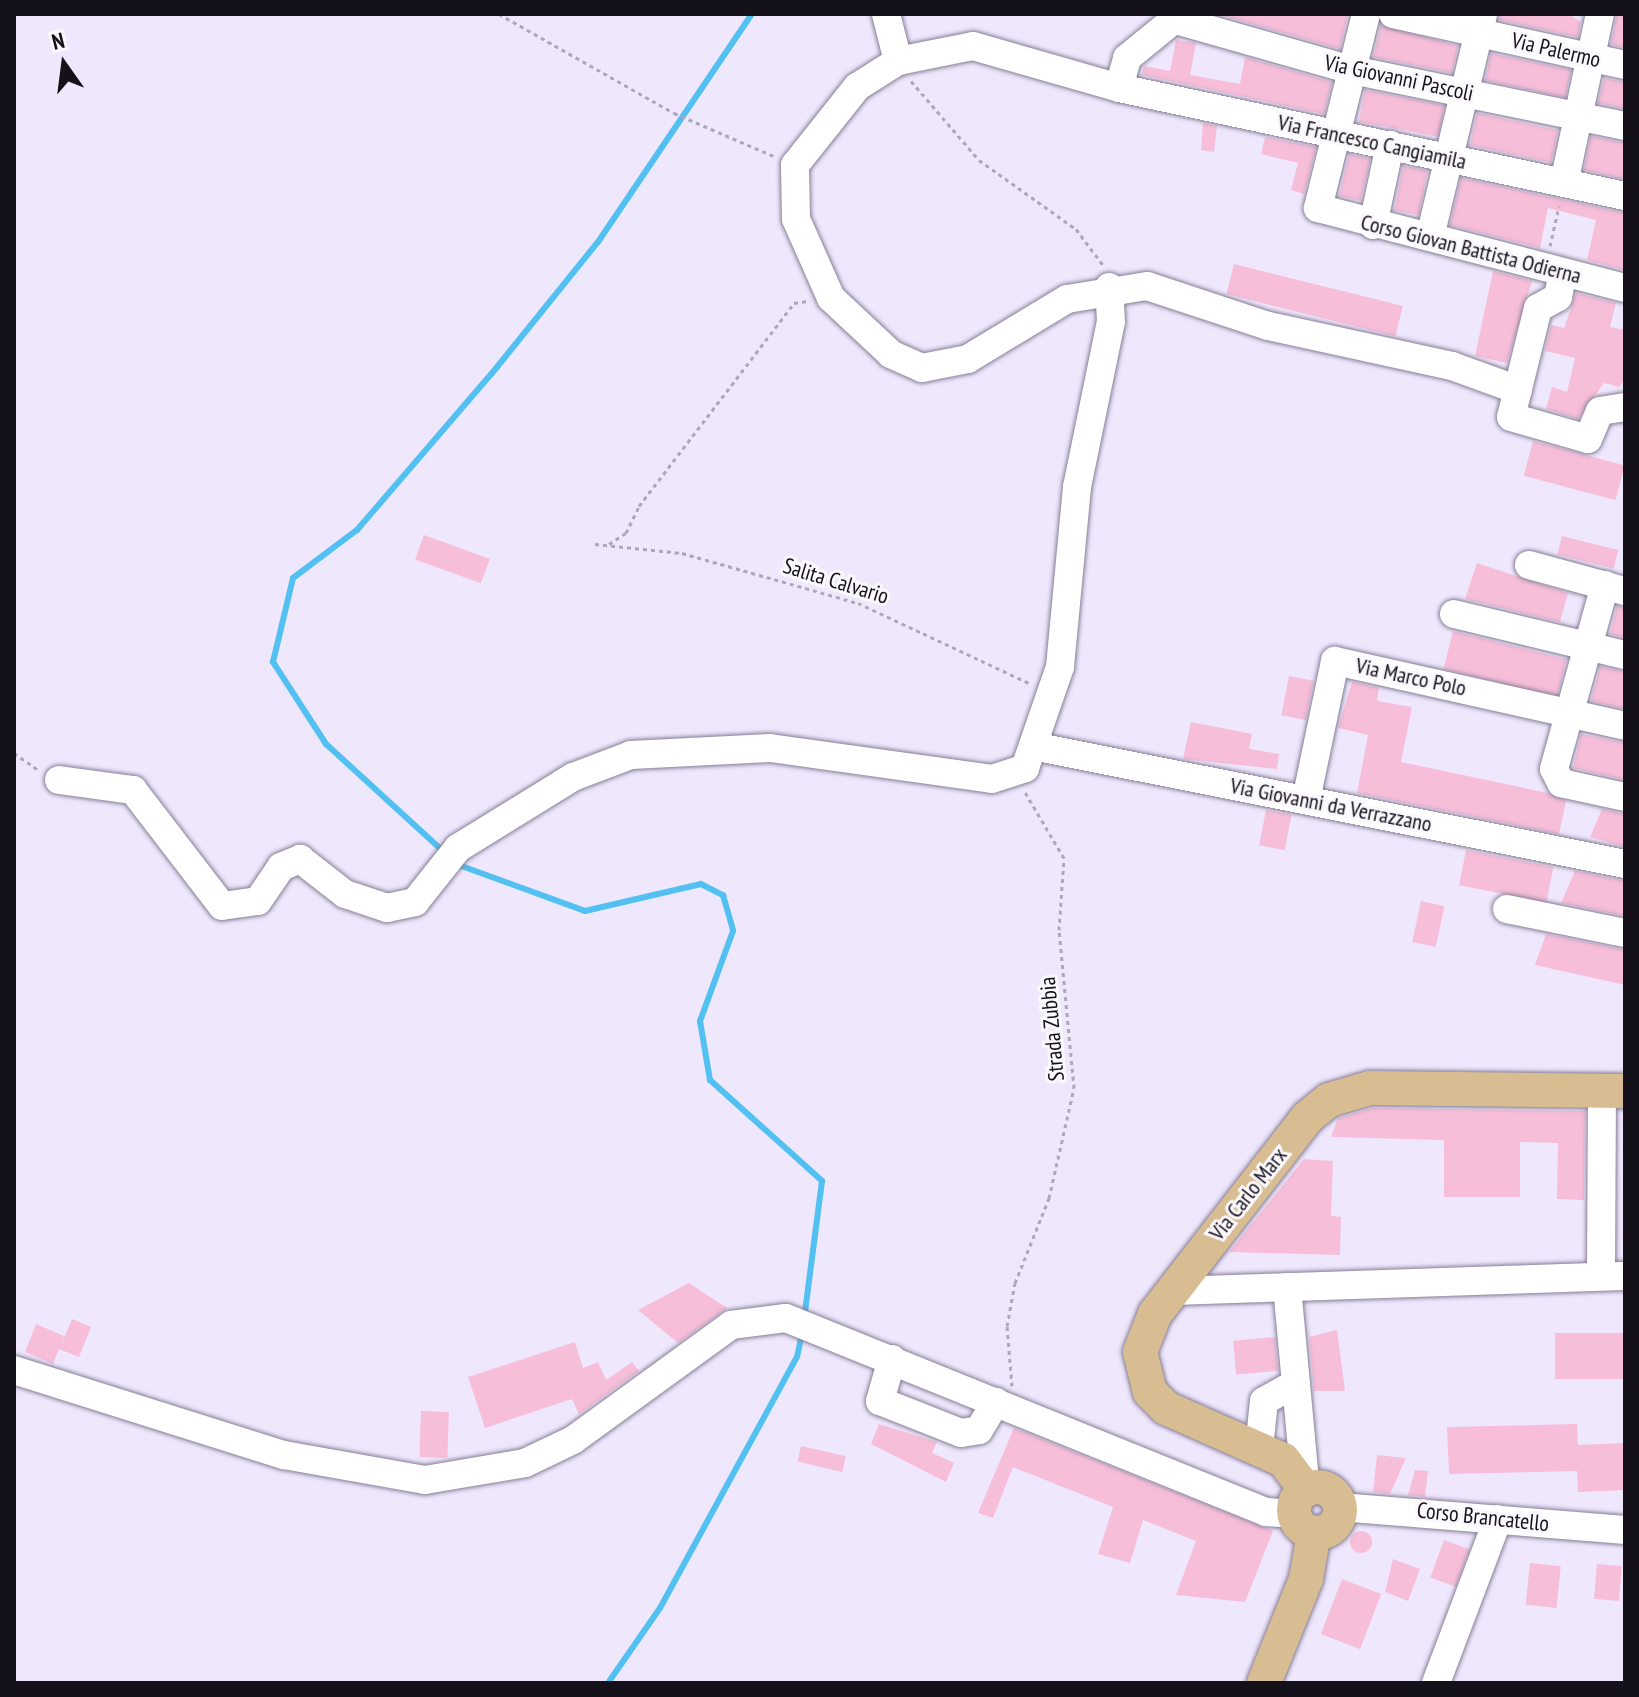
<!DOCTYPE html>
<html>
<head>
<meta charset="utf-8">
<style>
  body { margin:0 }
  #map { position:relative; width:1639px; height:1697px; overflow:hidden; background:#efe8fd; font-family:"PT Sans Narrow",sans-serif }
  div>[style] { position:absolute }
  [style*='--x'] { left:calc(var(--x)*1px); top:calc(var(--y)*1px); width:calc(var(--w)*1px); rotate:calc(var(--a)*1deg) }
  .stream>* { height:6px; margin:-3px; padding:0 3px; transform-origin:3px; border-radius:3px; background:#53c0f2 }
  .building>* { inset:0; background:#f6bed9; transform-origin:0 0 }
  .round { border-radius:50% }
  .path>* { height:3px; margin-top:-1.5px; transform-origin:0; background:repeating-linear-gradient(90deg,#ada7b8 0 4px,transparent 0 8px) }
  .roads { filter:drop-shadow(0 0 2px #867e96) drop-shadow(0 0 2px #867e96) }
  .minor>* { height:28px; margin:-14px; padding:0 14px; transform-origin:14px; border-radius:14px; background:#fff }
  .major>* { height:34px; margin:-17px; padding:0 17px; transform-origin:17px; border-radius:17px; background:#d9bd92 }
  .major>.ring { margin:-17px; padding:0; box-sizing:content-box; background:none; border:34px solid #d9bd92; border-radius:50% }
  span { translate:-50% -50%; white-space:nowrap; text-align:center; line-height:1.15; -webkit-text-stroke:6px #faf8fd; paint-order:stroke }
  .street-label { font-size:22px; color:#15111a }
  .frame { position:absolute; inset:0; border:16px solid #15111a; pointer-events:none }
  .north { position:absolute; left:24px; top:24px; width:80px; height:80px; -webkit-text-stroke:6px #faf8fd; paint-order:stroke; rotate:346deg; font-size:22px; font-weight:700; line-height:32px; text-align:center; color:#15111a }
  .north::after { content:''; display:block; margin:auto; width:28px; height:36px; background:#15111a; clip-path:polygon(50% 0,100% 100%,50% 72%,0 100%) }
</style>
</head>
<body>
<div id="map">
  <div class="stream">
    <div style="--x:445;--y:853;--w:161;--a:-137.5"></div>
    <div style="--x:326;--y:744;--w:98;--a:-122.9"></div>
    <div style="--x:273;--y:662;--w:86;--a:-76.6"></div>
    <div style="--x:293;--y:578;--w:80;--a:-36.9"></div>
    <div style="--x:357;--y:530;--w:215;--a:-49.3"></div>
    <div style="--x:497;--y:367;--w:161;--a:-51.1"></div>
    <div style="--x:598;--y:242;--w:275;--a:-56"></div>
    <div style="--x:456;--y:864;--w:137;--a:20"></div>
    <div style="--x:585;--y:911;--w:119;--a:-13.1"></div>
    <div style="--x:701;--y:884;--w:25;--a:27"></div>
    <div style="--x:723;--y:895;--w:37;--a:74"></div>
    <div style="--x:733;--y:931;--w:96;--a:110.1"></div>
    <div style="--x:700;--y:1021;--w:60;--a:80.4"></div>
    <div style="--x:710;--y:1080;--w:151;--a:42"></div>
    <div style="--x:822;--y:1181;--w:139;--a:97.4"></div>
    <div style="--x:608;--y:1683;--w:91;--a:-55.3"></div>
    <div style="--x:660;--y:1608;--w:286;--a:-61.4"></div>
    <div style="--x:797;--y:1357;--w:24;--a:-78"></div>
  </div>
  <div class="building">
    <div style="clip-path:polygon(1217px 14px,1348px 14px,1340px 49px)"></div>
    <div style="clip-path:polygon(1500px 14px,1568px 14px,1581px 22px,1578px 37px,1499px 20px)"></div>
    <div style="clip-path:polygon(1617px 14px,1625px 14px,1625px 48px,1611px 44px)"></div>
    <div style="clip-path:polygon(1381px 25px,1458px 46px,1452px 73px,1373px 57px)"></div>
    <div style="clip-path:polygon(1176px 40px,1196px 43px,1190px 75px,1240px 84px,1245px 57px,1332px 82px,1324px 114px,1142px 75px,1144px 66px,1170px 71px)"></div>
    <div style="left:1491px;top:53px;width:82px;height:28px;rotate:12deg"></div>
    <div style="clip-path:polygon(1604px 78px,1625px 82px,1625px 109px,1598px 103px)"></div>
    <div style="left:1365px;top:90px;width:81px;height:32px;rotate:11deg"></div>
    <div style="left:1477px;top:113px;width:83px;height:33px;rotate:12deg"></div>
    <div style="clip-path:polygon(1203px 123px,1217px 126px,1214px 152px,1201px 150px)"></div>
    <div style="clip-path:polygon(1591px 136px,1625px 143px,1625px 179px,1584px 170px)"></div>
    <div style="clip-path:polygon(1265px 137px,1316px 147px,1304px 194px,1291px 190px,1298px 163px,1261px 154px)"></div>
    <div style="left:1349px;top:154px;width:22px;height:43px;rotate:13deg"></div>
    <div style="left:1403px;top:166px;width:25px;height:45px;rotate:11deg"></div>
    <div style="clip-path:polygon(1461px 178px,1625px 213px,1624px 270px,1587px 260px,1596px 220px,1548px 208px,1540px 248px,1450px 225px)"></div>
    <div style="left:1234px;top:264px;width:174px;height:31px;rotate:14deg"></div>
    <div style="clip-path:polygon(1493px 271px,1532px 281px,1507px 363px,1475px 356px)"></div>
    <div style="clip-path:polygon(1576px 293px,1616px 303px,1610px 327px,1625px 330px,1625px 379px,1619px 387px,1604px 383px,1578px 419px,1546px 409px,1552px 387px,1567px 392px,1575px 358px,1545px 351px,1551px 325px,1564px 328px)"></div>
    <div style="left:1533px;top:441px;width:95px;height:36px;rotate:15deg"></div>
    <div style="left:424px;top:535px;width:70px;height:26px;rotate:20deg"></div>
    <div style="left:1562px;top:536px;width:58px;height:19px;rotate:14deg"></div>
    <div style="clip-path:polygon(1477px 563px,1568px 593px,1560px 622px,1465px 599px)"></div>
    <div style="clip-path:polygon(1617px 606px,1625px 608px,1625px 638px,1610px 634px)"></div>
    <div style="left:1453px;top:631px;width:117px;height:39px;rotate:14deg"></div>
    <div style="clip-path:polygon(1600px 666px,1625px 672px,1625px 709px,1591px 701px)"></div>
    <div style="left:1289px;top:676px;width:25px;height:40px;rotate:11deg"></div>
    <div style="clip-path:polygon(1352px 682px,1379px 688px,1377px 701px,1412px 707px,1401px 762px,1548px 793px,1566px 801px,1559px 834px,1357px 793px,1368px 735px,1338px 728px)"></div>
    <div style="clip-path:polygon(1191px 722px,1252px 734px,1249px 749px,1279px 754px,1277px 769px,1183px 759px)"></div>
    <div style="clip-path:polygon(1581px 734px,1625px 743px,1625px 780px,1573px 768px)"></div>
    <div style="clip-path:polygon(1602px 809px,1625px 814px,1625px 847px,1590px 837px)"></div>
    <div style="left:1266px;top:810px;width:26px;height:36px;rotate:11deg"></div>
    <div style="left:1466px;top:850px;width:89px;height:36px;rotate:11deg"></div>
    <div style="clip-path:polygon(1575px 871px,1625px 881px,1625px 916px,1561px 903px)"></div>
    <div style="left:1421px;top:901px;width:24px;height:42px;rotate:12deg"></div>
    <div style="clip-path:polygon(1546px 934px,1625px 950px,1625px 985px,1535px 965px)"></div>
    <div style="clip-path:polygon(1373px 1108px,1585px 1111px,1584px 1200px,1557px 1199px,1558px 1143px,1520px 1142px,1520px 1197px,1444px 1197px,1444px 1140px,1331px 1137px,1338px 1118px)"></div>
    <div style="clip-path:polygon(1304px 1159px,1333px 1161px,1331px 1216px,1341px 1217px,1340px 1255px,1229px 1252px)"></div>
    <div style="clip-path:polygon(689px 1283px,727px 1308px,678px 1343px,638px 1310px)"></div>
    <div style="clip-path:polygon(72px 1319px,91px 1327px,79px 1357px,59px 1349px,53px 1364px,25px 1352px,36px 1324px,64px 1336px,61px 1345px)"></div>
    <div style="clip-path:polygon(1337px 1330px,1345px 1391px,1314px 1391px,1309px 1337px)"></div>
    <div style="left:1625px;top:1333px;width:46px;height:70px;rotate:90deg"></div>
    <div style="left:1275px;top:1337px;width:34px;height:42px;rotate:85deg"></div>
    <div style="clip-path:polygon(575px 1342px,583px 1368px,598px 1362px,606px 1380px,632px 1362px,639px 1371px,579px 1414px,572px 1399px,485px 1428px,468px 1377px)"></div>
    <div style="left:421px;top:1411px;width:28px;height:46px;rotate:2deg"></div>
    <div style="clip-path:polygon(879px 1424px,937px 1442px,932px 1453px,954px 1463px,946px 1482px,871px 1444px)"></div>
    <div style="clip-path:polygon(1577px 1424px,1578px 1445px,1625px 1443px,1625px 1490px,1578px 1492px,1577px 1471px,1449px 1474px,1447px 1427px)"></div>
    <div style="clip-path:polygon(1014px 1428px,1273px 1531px,1245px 1602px,1176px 1595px,1196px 1541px,1143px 1520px,1130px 1563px,1098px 1554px,1113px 1507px,1013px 1467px,993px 1518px,978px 1513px)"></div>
    <div style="left:801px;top:1446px;width:46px;height:16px;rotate:13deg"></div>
    <div style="clip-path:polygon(1377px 1455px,1406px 1458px,1390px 1494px,1373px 1492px)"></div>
    <div style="clip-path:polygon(1415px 1470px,1428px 1471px,1425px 1497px,1408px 1495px)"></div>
    <div class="round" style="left:1350px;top:1531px;width:22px;height:22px"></div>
    <div style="left:1444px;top:1540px;width:27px;height:40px;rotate:20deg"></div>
    <div style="clip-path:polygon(1393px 1559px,1420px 1569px,1408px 1601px,1385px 1592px)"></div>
    <div style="left:1530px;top:1563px;width:31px;height:42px;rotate:6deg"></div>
    <div style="left:1597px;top:1564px;width:25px;height:35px;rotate:5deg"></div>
    <div style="left:1342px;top:1579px;width:42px;height:59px;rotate:21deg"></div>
  </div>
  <div class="path">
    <div style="--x:499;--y:14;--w:201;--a:29.5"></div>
    <div style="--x:674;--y:113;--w:111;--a:23.3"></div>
    <div style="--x:911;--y:81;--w:104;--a:49.3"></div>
    <div style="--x:979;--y:160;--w:119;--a:35.4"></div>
    <div style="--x:1076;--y:229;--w:45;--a:53.1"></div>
    <div style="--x:1550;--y:246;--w:41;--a:-77.3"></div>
    <div style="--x:595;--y:544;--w:87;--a:5.9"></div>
    <div style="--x:682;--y:553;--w:183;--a:15.9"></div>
    <div style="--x:858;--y:603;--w:189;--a:25.1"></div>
    <div style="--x:609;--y:544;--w:20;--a:-33"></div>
    <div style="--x:626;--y:533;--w:30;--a:-64"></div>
    <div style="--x:639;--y:506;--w:255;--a:-52.6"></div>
    <div style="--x:794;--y:303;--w:14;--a:-8"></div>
    <div style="--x:14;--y:753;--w:29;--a:35"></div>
    <div style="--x:1012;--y:1386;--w:60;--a:-94.8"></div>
    <div style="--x:1007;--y:1326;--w:44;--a:-79.5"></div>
    <div style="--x:1015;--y:1283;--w:92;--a:-68.2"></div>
    <div style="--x:1049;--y:1198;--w:113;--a:-77.2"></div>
    <div style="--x:1074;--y:1088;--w:159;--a:-95.4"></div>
    <div style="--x:1059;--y:930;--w:72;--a:-86"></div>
    <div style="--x:1064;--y:858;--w:77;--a:-120.6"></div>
  </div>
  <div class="roads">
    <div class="minor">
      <div style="--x:886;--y:14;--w:49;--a:75.7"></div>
      <div style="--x:1366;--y:14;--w:200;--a:103.9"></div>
      <div style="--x:1318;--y:208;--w:317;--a:14.6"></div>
      <div style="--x:1393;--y:14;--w:238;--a:12.4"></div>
      <div style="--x:1176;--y:20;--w:183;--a:15.9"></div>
      <div style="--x:1352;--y:70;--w:279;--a:11.6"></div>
      <div style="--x:1119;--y:88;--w:31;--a:-75"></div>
      <div style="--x:1127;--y:58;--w:70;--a:-39.2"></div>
      <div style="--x:1564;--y:183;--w:173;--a:-78"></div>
      <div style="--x:1373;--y:225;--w:82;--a:-78"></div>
      <div style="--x:1430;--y:237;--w:228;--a:-76.6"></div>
      <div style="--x:1563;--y:273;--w:25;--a:102"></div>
      <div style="--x:1558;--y:297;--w:23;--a:151"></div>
      <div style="--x:1538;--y:308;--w:112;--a:103.9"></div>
      <div style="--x:1511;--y:417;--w:80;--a:15.9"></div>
      <div style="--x:1588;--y:439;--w:30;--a:-67"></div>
      <div style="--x:1600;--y:411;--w:25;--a:-9"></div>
      <div style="--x:1518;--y:390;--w:70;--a:-160"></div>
      <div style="--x:1452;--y:366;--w:188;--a:-167.7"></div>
      <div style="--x:1268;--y:326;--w:127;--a:-161.7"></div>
      <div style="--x:1147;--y:286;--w:81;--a:170.8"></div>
      <div style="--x:1067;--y:299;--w:116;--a:148.8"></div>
      <div style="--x:968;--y:359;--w:47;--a:168.9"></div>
      <div style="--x:922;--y:368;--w:34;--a:-156"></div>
      <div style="--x:891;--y:354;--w:82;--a:-137"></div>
      <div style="--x:831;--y:298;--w:86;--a:-113.9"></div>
      <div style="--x:796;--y:219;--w:54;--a:-91.1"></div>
      <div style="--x:795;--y:165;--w:100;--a:-51.5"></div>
      <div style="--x:857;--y:87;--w:49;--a:-32.4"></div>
      <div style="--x:898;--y:61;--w:76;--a:-11.3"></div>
      <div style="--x:973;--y:46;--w:152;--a:16"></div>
      <div style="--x:1119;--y:88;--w:517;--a:12.05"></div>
      <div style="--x:1529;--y:565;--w:99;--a:15.2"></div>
      <div style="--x:1605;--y:585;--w:191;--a:105.5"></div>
      <div style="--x:1554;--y:769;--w:16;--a:63"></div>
      <div style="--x:1561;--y:783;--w:66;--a:12.3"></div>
      <div style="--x:1454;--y:614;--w:176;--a:13.5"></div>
      <div style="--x:1038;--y:747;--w:599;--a:11.27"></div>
      <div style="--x:59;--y:780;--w:75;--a:7.7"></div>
      <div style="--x:133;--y:790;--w:146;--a:52.5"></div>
      <div style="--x:222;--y:906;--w:36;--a:-8"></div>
      <div style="--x:258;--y:901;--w:41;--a:-55.9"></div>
      <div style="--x:281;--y:867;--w:21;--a:-23"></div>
      <div style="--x:300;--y:859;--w:57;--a:37.9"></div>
      <div style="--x:345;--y:894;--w:44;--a:18.4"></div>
      <div style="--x:387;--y:908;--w:29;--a:-12"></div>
      <div style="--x:415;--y:902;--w:69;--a:-51.5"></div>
      <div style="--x:458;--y:848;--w:135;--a:-31.7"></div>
      <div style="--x:573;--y:777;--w:62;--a:-20.8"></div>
      <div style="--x:631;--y:755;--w:139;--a:-2.9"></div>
      <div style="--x:770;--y:748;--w:224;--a:7.9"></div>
      <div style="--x:992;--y:779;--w:35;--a:-18"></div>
      <div style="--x:1025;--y:768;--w:107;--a:-70.9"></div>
      <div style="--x:1060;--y:667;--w:181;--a:-84.6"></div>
      <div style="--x:1077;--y:487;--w:168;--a:-78.4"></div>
      <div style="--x:1111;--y:322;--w:35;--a:-93"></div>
      <div style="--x:1306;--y:800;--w:142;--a:-78.2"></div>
      <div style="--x:1335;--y:661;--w:297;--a:12.6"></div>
      <div style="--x:1507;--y:909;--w:120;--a:11.5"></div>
      <div style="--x:1601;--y:1276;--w:186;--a:-89.7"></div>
      <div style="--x:1287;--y:1287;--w:204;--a:84.7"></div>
      <div style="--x:1172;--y:1291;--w:453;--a:-1.9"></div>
      <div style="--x:892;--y:1359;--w:44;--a:105.9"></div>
      <div style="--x:880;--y:1401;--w:87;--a:21.6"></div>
      <div style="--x:961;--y:1433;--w:18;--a:-9"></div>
      <div style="--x:979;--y:1430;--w:33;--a:-59"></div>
      <div style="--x:14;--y:1370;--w:283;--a:17.5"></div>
      <div style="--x:284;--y:1455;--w:143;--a:10.1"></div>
      <div style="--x:425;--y:1480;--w:101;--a:-9.6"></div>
      <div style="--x:525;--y:1463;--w:53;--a:-25.6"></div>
      <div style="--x:573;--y:1440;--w:195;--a:-36"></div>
      <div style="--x:731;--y:1325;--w:55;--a:-7.3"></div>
      <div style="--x:786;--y:1318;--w:518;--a:22.01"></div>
      <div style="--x:1266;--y:1512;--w:28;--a:4"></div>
      <div style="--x:1259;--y:1448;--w:47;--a:-83.9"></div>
      <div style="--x:1264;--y:1401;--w:31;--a:-29"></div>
      <div style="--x:1340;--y:1507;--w:286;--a:4.6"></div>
      <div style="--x:1436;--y:1683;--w:175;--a:-69.3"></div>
    </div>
    <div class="major">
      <div class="ring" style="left:1294px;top:1487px;width:12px;height:12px"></div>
      <div style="--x:1306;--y:1490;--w:38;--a:-127"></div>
      <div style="--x:1283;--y:1460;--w:128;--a:-156"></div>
      <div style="--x:1166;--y:1408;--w:23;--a:-135"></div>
      <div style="--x:1150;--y:1392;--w:41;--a:-104"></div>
      <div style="--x:1140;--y:1352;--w:41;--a:-68.5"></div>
      <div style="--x:1155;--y:1314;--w:249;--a:-52.2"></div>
      <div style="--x:1308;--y:1117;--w:27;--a:-39"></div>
      <div style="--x:1329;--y:1100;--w:43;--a:-16.3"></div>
      <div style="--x:1370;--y:1088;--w:255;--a:0.7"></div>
      <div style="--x:1264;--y:1683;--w:112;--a:-68"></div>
      <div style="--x:1306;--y:1579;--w:47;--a:-80.1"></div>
    </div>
  </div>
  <div class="street-label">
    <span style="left:1556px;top:50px;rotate:13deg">Via Palermo</span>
    <span style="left:1399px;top:78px;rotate:12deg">Via Giovanni Pascoli</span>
    <span style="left:1372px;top:142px;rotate:12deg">Via Francesco Cangiamila</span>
    <span style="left:1471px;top:249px;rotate:14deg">Corso Giovan Battista Odierna</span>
    <span style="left:836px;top:581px;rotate:17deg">Salita Calvario</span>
    <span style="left:1411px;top:677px;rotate:12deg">Via Marco Polo</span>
    <span style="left:1331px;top:805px;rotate:11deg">Via Giovanni da Verrazzano</span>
    <span style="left:1052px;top:1029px;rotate:-95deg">Strada Zubbia</span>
    <span style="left:1248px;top:1194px;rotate:-52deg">Via Carlo Marx</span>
    <span style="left:1483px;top:1517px;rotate:6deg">Corso Brancatello</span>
  </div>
  <div class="frame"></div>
  <div class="north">N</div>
</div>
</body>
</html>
